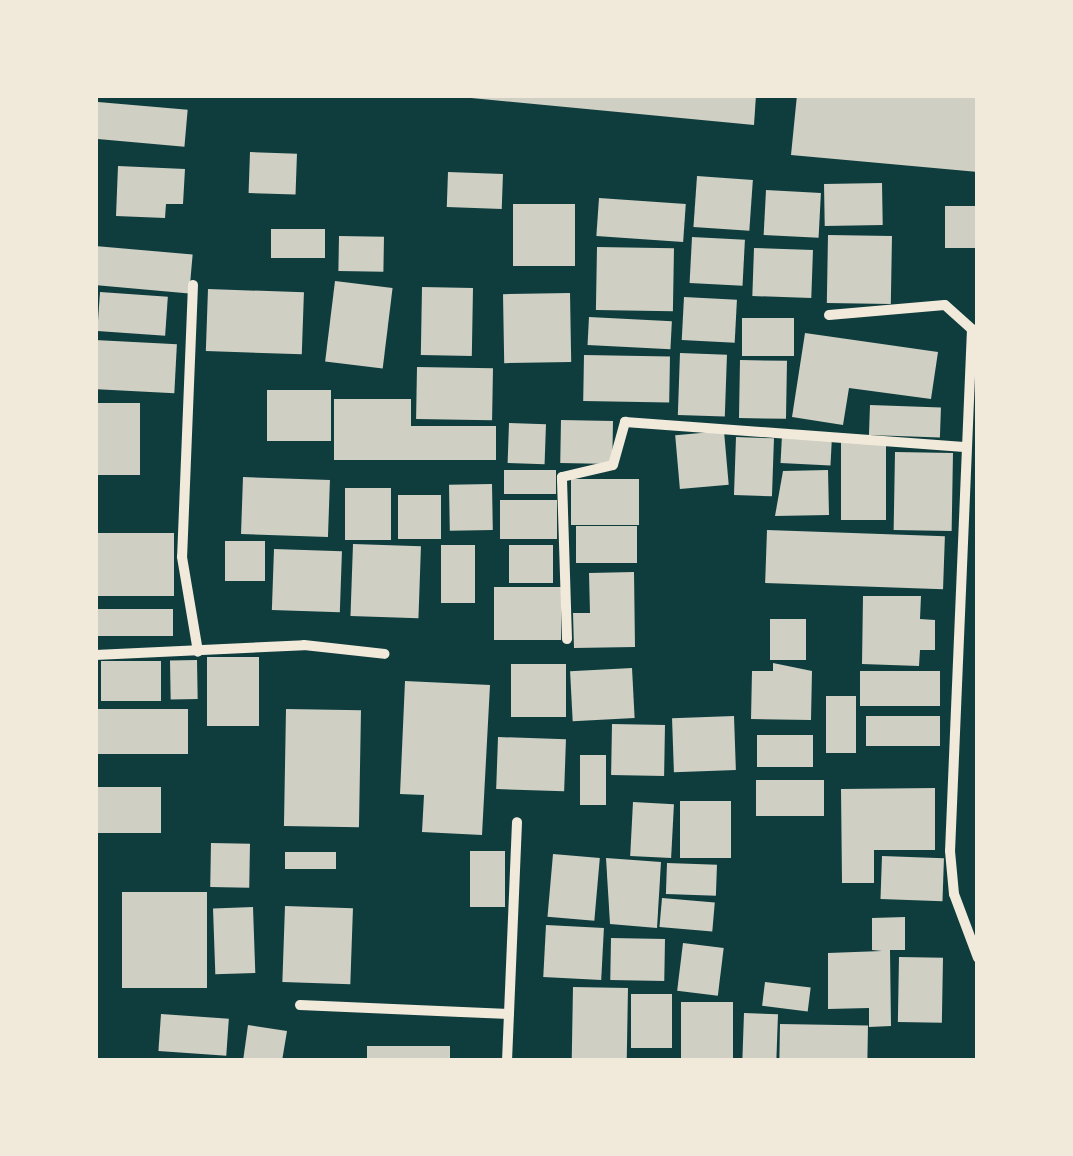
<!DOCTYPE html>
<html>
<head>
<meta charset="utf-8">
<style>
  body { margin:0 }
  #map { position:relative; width:1073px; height:1156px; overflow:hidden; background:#0f3d3e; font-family:Barlow,sans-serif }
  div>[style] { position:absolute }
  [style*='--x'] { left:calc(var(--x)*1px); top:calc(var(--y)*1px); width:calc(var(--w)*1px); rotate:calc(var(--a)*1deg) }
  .building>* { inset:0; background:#cfcfc3; transform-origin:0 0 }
  .minor>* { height:10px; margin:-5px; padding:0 5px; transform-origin:5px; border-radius:5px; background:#f1e9da }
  span { translate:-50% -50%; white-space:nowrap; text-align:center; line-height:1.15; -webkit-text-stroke:9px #f1e9da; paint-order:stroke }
  .frame { position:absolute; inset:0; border:98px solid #f1e9da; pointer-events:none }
</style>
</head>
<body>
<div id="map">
  <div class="building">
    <div style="clip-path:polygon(440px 95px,756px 95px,754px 125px)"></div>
    <div style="clip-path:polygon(797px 95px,978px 95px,978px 172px,791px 155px)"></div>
    <div style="left:98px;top:102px;width:90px;height:37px;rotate:5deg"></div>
    <div style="left:250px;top:152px;width:47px;height:41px;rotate:2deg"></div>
    <div style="clip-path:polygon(118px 166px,185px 169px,183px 204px,166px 204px,165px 218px,116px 216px)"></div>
    <div style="left:448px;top:172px;width:55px;height:35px;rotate:2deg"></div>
    <div style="left:697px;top:176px;width:56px;height:51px;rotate:4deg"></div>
    <div style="left:882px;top:183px;width:42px;height:58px;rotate:89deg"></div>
    <div style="left:766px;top:190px;width:55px;height:45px;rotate:3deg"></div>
    <div style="left:599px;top:198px;width:87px;height:38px;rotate:4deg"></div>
    <div style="left:513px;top:204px;width:62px;height:62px"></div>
    <div style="left:945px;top:206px;width:33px;height:42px"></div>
    <div style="left:325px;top:229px;width:29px;height:54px;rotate:90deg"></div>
    <div style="left:828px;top:235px;width:64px;height:68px;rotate:1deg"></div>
    <div style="left:339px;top:236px;width:45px;height:35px;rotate:1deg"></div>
    <div style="left:692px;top:237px;width:53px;height:46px;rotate:3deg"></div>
    <div style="left:95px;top:246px;width:98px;height:39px;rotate:5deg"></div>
    <div style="left:597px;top:247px;width:77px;height:63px;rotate:1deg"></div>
    <div style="left:754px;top:248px;width:59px;height:48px;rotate:2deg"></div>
    <div style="left:335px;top:281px;width:58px;height:81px;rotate:7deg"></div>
    <div style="left:422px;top:287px;width:51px;height:68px;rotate:1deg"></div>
    <div style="left:208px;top:289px;width:96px;height:62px;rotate:2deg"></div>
    <div style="left:100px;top:292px;width:68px;height:39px;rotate:4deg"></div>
    <div style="left:570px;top:293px;width:69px;height:67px;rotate:89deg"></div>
    <div style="left:684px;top:297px;width:53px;height:43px;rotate:3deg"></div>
    <div style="left:589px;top:317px;width:83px;height:28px;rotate:3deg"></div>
    <div style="left:742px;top:318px;width:52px;height:38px"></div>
    <div style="clip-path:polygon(805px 333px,938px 352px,931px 399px,849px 388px,843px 425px,792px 417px)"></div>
    <div style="left:95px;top:340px;width:82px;height:49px;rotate:3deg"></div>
    <div style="left:680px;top:353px;width:47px;height:62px;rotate:2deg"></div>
    <div style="left:584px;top:355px;width:86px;height:46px;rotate:1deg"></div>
    <div style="left:740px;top:360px;width:47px;height:58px;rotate:1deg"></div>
    <div style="left:417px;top:367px;width:76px;height:52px;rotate:1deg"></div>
    <div style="left:331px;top:390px;width:51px;height:64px;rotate:90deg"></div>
    <div style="clip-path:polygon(334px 399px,411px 399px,411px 426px,496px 426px,496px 460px,334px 460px)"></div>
    <div style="left:95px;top:403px;width:45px;height:72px"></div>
    <div style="left:870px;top:405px;width:71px;height:30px;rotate:2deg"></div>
    <div style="left:561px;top:420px;width:52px;height:43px;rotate:1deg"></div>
    <div style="left:509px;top:423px;width:37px;height:40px;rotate:2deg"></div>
    <div style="left:724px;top:431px;width:54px;height:49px;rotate:85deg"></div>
    <div style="left:782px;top:435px;width:50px;height:28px;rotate:3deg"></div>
    <div style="left:736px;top:437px;width:38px;height:58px;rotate:2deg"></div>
    <div style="left:841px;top:443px;width:45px;height:77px"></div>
    <div style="left:895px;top:452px;width:58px;height:78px;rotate:1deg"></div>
    <div style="left:556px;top:470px;width:24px;height:52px;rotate:90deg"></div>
    <div style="clip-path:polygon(828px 470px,829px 515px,775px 516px,783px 471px)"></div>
    <div style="left:243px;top:477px;width:87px;height:57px;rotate:2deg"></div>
    <div style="left:571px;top:479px;width:68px;height:46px"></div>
    <div style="left:492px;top:484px;width:46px;height:43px;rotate:89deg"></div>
    <div style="left:345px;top:488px;width:46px;height:52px"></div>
    <div style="left:398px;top:495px;width:43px;height:44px"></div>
    <div style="left:500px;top:500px;width:57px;height:39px"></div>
    <div style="left:637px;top:526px;width:37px;height:61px;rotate:90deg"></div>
    <div style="left:767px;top:530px;width:178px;height:53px;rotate:2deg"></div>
    <div style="left:95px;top:533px;width:79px;height:63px"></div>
    <div style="left:225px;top:541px;width:40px;height:40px"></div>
    <div style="left:353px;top:544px;width:68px;height:72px;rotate:2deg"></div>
    <div style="left:441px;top:545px;width:34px;height:58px"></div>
    <div style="left:509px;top:545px;width:44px;height:38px"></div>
    <div style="left:274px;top:549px;width:68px;height:61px;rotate:2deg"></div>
    <div style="clip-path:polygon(634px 572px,635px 647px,574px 648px,573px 613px,590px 613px,589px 573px)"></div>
    <div style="left:561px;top:587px;width:53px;height:67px;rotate:90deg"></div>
    <div style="clip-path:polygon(863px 596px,921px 596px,920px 619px,935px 620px,935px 650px,920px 650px,919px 666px,862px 664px)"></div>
    <div style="left:173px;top:609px;width:27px;height:78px;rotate:90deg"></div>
    <div style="left:770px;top:619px;width:36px;height:41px"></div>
    <div style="left:207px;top:657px;width:52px;height:69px"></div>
    <div style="left:197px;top:660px;width:39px;height:27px;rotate:89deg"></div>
    <div style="left:101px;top:661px;width:60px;height:40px"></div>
    <div style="clip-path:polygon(773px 663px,812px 671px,811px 720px,751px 719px,752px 671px,773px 671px)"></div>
    <div style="left:511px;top:664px;width:55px;height:53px"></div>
    <div style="left:632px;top:668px;width:50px;height:62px;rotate:87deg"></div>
    <div style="left:860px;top:671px;width:80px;height:35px"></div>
    <div style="clip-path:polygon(405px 681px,490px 685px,482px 835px,422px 832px,424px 795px,400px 794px)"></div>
    <div style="left:856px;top:696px;width:57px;height:30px;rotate:90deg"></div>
    <div style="left:188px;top:709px;width:45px;height:93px;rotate:90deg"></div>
    <div style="left:286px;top:709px;width:75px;height:117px;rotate:1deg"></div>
    <div style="left:734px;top:716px;width:54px;height:62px;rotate:88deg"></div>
    <div style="left:866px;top:716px;width:74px;height:30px"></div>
    <div style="left:612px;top:724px;width:53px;height:51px;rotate:1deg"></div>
    <div style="left:757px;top:735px;width:56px;height:32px"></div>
    <div style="left:498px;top:737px;width:68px;height:52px;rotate:2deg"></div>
    <div style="left:580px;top:755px;width:26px;height:50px"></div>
    <div style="left:824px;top:780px;width:36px;height:68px;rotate:90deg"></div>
    <div style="left:161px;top:787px;width:46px;height:63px;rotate:90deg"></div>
    <div style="clip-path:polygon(935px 788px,935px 850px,874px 850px,874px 883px,842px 883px,841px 789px)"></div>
    <div style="left:680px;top:801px;width:51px;height:57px"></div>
    <div style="left:633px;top:802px;width:41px;height:54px;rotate:3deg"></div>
    <div style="left:211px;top:843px;width:39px;height:44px;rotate:1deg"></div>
    <div style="left:470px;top:851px;width:35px;height:56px"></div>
    <div style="left:285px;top:852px;width:51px;height:17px"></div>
    <div style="left:553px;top:854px;width:47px;height:63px;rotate:5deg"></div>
    <div style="left:882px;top:856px;width:62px;height:43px;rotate:2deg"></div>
    <div style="clip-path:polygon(606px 858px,661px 862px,657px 928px,610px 924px)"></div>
    <div style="left:667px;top:863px;width:50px;height:31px;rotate:2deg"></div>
    <div style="left:122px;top:892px;width:85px;height:96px"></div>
    <div style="left:662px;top:898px;width:53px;height:29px;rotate:5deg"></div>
    <div style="left:285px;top:906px;width:68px;height:76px;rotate:2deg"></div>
    <div style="left:253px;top:907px;width:66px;height:40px;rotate:88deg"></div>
    <div style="clip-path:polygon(905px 917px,905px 950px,890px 950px,891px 1026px,869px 1027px,869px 1008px,828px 1009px,828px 953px,882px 951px,872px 950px,872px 918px)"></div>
    <div style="left:546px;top:925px;width:58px;height:52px;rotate:3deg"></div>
    <div style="left:611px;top:938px;width:54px;height:42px;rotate:1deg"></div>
    <div style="left:683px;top:943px;width:41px;height:48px;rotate:7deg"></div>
    <div style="left:899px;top:957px;width:44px;height:65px;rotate:1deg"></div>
    <div style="left:765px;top:982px;width:46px;height:24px;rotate:7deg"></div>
    <div style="left:573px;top:987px;width:55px;height:74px;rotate:1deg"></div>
    <div style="left:631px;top:994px;width:41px;height:54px"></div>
    <div style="left:681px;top:1002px;width:52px;height:59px"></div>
    <div style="left:744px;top:1013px;width:34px;height:48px;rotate:2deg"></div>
    <div style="left:161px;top:1014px;width:68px;height:37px;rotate:4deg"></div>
    <div style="left:780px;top:1024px;width:88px;height:37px;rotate:1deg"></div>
    <div style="clip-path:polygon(248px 1025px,287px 1031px,282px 1061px,243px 1061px)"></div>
    <div style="left:367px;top:1046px;width:83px;height:15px"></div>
  </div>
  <div class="minor">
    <div style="--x:193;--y:285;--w:272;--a:92.3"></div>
    <div style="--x:182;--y:557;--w:96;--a:80.4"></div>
    <div style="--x:829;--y:315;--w:116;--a:-4.9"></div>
    <div style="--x:945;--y:305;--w:36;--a:42"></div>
    <div style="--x:972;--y:329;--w:522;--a:92.41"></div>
    <div style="--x:950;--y:851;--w:43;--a:84.7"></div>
    <div style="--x:954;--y:894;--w:68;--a:69.4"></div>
    <div style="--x:567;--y:639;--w:162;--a:-91.8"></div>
    <div style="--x:562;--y:477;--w:52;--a:-13.2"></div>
    <div style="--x:613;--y:465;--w:45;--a:-74.4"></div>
    <div style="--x:625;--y:422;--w:340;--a:4.2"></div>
    <div style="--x:95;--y:655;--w:209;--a:-2.7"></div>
    <div style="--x:304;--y:645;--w:81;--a:6.3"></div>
    <div style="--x:300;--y:1005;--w:209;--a:2.5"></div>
    <div style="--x:507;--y:1061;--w:239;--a:-87.6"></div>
  </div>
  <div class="frame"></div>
</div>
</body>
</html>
